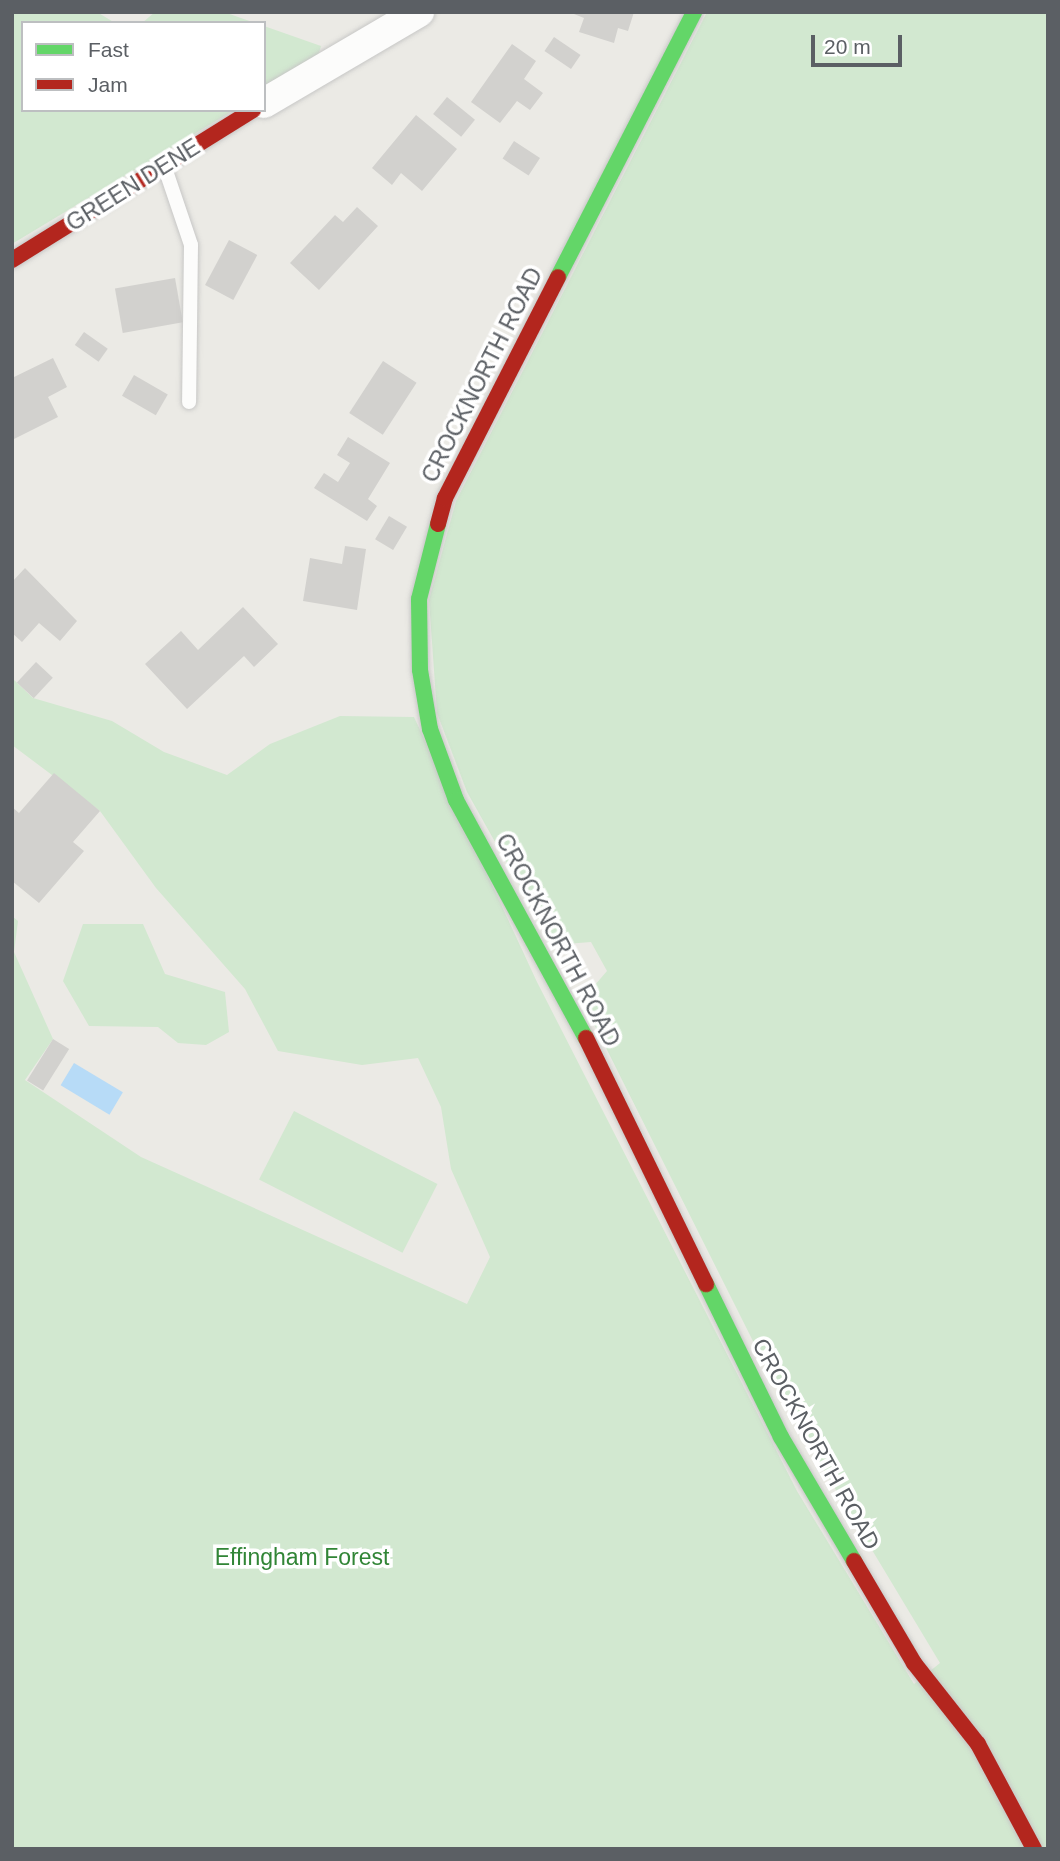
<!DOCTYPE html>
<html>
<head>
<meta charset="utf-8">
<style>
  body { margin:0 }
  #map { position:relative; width:1060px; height:1861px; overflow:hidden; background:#ebeae5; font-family:Arial,sans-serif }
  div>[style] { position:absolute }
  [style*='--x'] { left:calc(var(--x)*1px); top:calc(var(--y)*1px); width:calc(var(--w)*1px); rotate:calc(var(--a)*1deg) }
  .green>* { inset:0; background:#d2e8d0; transform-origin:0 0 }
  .water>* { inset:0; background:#b7dbf7; transform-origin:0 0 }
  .building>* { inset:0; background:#d2d1ce; transform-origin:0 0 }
  .roads { filter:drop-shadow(0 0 2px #c7c7c6) drop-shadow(0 0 2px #c7c7c6) }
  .lane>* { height:14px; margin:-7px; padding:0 7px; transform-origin:7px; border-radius:7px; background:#fcfcfb }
  .street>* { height:30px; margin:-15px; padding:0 15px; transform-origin:15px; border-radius:15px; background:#fcfcfb }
  .fast>* { height:16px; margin:-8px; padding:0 8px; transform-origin:8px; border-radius:8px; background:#63d668 }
  .jam>* { height:16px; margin:-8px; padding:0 8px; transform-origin:8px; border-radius:8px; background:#b3261e }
  span { translate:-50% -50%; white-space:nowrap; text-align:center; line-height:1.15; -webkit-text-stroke:7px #fff; paint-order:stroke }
  .street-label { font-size:23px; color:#5b5f64 }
  .park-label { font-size:23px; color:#318536 }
  .frame { position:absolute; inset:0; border:14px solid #5b5f64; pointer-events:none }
  .legend { position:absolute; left:21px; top:21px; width:245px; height:91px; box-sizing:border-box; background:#fff; border:2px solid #bdbfc1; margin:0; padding:9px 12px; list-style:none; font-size:21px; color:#5b5f64 }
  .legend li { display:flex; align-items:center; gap:14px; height:35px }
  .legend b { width:35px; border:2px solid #bdbfc1 }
  .scale { position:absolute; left:811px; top:35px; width:91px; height:32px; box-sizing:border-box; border:4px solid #5b5f64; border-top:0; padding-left:9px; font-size:21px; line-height:24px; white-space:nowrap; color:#5b5f64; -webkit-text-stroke:5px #fff; paint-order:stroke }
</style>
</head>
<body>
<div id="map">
  <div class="green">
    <div style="clip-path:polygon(12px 12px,97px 12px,115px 23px,23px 23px,23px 110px,234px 110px,12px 244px)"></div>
    <div style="clip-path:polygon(155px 12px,224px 12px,255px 23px,142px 23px)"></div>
    <div style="clip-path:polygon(707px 12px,1048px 12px,1048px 1849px,12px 1849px,12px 916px,18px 921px,14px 952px,53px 1039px,25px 1080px,141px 1157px,467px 1304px,490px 1257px,451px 1169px,441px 1107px,418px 1058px,362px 1065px,278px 1051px,245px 989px,156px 888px,100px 811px,12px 745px,12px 678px,33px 698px,112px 721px,164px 752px,227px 775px,270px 744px,340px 716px,414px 717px,537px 982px,797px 1491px,914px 1684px,940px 1663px,786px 1407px,582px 1000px,607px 971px,591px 942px,553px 945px,467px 792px,437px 713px,429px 600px,456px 501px)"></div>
    <div style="clip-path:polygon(264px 26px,321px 46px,316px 63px,264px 93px)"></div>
    <div style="clip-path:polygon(83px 924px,143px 924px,165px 974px,225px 992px,229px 1032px,206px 1045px,178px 1043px,158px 1027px,89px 1026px,63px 981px)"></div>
    <div style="left:294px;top:1111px;width:161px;height:77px;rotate:27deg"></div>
  </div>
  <div class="water">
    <div style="left:74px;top:1063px;width:57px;height:26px;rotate:31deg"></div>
  </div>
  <div class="building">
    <div style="clip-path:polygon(569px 12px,634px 12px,628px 31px,618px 28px,614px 43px,579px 32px,584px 18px)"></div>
    <div style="left:554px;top:37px;width:32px;height:17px;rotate:34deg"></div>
    <div style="clip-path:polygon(512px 44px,536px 61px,524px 79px,543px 93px,530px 110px,517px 101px,500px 123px,471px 102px)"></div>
    <div style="left:447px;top:97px;width:36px;height:22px;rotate:39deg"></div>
    <div style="clip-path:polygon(416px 115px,457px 149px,422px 191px,401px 173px,392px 185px,372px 168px)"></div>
    <div style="left:514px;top:141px;width:31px;height:21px;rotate:33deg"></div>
    <div style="clip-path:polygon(357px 207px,378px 226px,319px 290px,290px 263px,335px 215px,343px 222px)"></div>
    <div style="left:229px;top:240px;width:32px;height:51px;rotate:28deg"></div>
    <div style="left:175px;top:278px;width:45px;height:61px;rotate:80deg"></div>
    <div style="left:84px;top:332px;width:29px;height:16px;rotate:35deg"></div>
    <div style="clip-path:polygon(53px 358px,67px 387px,48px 397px,58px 417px,12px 440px,12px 378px)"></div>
    <div style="left:383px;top:361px;width:40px;height:62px;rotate:33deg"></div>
    <div style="left:134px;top:375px;width:39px;height:24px;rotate:30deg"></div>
    <div style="clip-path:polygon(348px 437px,390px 463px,368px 499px,377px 506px,367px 521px,314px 488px,324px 473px,338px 482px,350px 463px,337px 455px)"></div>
    <div style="left:389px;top:516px;width:21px;height:27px;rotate:31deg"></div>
    <div style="clip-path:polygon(345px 546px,366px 549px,357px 610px,303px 601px,310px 558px,342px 564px)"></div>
    <div style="clip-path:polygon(25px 568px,77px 621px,60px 641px,39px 623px,22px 642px,12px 633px,12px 582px)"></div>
    <div style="clip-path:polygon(243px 607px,278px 644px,254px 667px,244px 656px,187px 709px,145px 664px,181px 631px,198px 650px)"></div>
    <div style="left:36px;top:662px;width:23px;height:28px;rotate:43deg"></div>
    <div style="clip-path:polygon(54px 773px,100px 811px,73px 842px,84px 851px,39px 903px,12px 881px,12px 807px,19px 813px)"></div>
    <div style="left:53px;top:1039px;width:19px;height:49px;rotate:32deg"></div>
  </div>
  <div class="roads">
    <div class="lane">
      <div style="--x:165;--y:168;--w:81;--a:71.3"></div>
      <div style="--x:191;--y:245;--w:157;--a:90.7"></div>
    </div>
    <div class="street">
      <div style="--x:264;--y:103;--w:180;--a:-30.4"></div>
    </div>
    <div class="fast">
      <div style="--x:558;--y:277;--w:298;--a:-62.8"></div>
      <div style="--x:438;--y:524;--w:77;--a:104.2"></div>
      <div style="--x:419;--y:599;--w:71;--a:89.2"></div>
      <div style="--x:420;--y:670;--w:60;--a:80.4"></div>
      <div style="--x:430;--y:729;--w:76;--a:69.9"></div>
      <div style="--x:456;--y:800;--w:271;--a:61.4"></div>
      <div style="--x:706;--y:1284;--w:170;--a:63.9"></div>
      <div style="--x:781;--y:1437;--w:144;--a:59.5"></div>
    </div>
    <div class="jam">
      <div style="--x:12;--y:260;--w:284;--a:-31.9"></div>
      <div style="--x:438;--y:524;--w:27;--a:-75"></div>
      <div style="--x:445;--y:498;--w:248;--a:-62.9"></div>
      <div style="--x:586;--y:1038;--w:274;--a:64"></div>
      <div style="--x:854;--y:1561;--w:118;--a:59.5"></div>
      <div style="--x:914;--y:1663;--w:103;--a:51.7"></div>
      <div style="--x:978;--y:1744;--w:119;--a:61.9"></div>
    </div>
  </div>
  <div class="street-label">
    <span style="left:133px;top:185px;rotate:-32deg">GREEN DENE</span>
    <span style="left:482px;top:375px;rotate:-63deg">CROCKNORTH ROAD</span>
    <span style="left:558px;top:940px;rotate:62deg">CROCKNORTH ROAD</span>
    <span style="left:816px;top:1444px;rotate:61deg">CROCKNORTH ROAD</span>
  </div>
  <div class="park-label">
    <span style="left:302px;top:1557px">Effingham Forest</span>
  </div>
  <div class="frame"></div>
  <ul class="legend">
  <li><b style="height:9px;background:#63d668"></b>Fast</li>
  <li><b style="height:9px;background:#b3261e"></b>Jam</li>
  </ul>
  <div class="scale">20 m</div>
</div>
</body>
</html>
